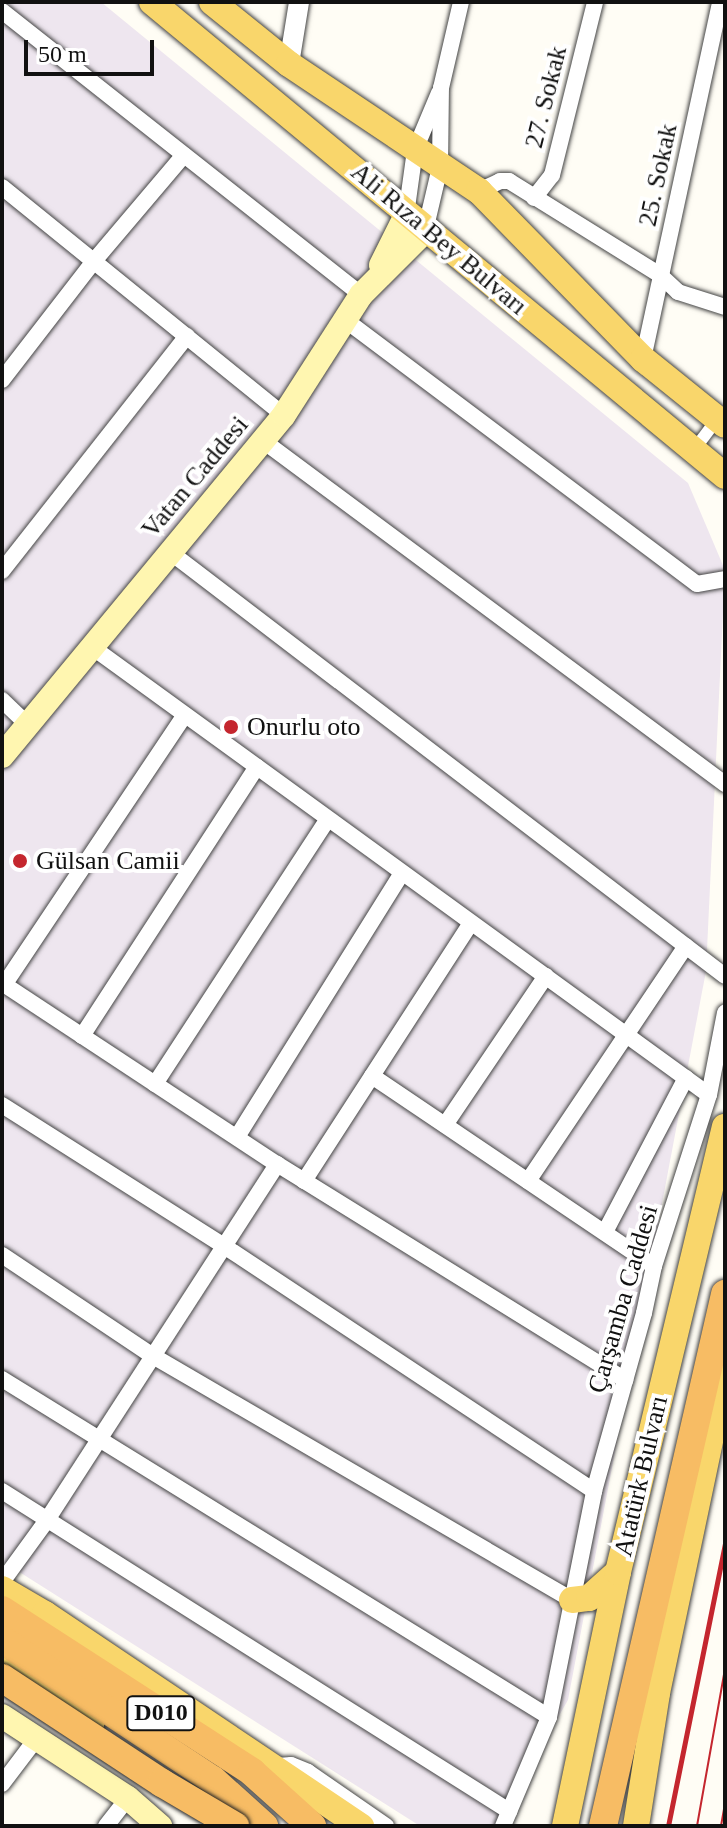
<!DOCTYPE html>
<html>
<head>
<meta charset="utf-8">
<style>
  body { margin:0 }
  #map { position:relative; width:727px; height:1828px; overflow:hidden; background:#fffdf5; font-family:Georgia,serif }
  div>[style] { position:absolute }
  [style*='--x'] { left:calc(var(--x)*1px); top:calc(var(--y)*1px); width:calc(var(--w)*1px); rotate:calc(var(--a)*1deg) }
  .industrial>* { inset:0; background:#eee6ef }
  .roads { filter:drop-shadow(0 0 2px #444) drop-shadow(0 0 2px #444) }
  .pedestrian>* { height:12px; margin:-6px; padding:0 6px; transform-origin:6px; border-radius:6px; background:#fff }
  .minor>* { height:16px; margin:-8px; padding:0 8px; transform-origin:8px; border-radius:8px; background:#fff }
  .tertiary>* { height:20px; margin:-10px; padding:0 10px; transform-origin:10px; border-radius:10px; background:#fff }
  .secondary>* { height:24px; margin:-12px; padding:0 12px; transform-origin:12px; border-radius:12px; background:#fff6b0 }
  .primary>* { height:26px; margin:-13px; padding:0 13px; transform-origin:13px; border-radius:13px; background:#f9d66b }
  .trunk>* { height:28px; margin:-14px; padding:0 14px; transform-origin:14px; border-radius:14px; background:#f7bc64 }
  .tram>* { height:2px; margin:-1px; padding:0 1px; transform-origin:1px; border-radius:1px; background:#c4262e }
  .rail>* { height:5px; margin:-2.5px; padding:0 2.5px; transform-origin:2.5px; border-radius:2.5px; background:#c4262e }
  .bridges { filter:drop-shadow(0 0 2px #222) drop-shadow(0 0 2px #222) }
  .trunk-bridge>* { height:28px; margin:-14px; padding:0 14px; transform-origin:14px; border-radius:14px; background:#f7bc64 }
  .dots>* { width:22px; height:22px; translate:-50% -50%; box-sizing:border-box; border:4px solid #fff; border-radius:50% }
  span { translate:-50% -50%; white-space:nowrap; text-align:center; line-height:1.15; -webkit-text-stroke:8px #fff; paint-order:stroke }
  .shield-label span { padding:2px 6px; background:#fff; border:2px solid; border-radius:6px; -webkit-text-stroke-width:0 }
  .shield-label { font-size:24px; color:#111; font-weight:700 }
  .street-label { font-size:26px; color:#111 }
  .poi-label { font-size:26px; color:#111 }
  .left { translate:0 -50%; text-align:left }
  .frame { position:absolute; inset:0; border:4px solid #111; pointer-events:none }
  .scale { position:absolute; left:24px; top:40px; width:130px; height:36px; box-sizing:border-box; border:4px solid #111; border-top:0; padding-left:10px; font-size:24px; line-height:28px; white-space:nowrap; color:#111; -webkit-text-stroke:6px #fff; paint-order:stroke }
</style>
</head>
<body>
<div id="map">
  <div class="industrial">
    <div style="clip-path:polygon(2px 2px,101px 2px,688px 483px,725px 570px,706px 971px,568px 1700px,496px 1826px,420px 1826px,2px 1561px)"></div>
  </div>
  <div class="roads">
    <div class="pedestrian">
      <div style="--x:693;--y:451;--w:41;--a:-52.9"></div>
    </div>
    <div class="minor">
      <div style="--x:2;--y:11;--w:458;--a:38.3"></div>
      <div style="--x:2;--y:187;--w:363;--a:39"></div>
      <div style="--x:479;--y:191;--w:23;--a:-25"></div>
      <div style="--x:500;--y:181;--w:9;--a:0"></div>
      <div style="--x:509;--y:181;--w:178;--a:31.9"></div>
      <div style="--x:660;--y:275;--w:25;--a:43"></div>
      <div style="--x:678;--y:292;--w:49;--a:17.7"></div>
      <div style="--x:534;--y:198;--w:29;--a:-52"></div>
      <div style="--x:552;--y:175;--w:178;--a:-76"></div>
      <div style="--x:406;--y:215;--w:66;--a:-82.1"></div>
      <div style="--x:415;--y:150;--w:62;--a:-67.2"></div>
      <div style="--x:425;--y:231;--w:66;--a:-76.8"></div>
      <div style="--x:440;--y:167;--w:79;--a:-89.3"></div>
      <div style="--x:441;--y:88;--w:88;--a:-76.9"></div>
      <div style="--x:344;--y:319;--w:441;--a:36.9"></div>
      <div style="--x:697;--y:584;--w:28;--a:-10"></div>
      <div style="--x:643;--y:359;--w:365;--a:-77.8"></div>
      <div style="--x:2;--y:380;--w:150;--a:-52.3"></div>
      <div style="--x:94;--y:261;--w:139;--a:-49.7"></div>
      <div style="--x:262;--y:440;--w:577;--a:36.61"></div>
      <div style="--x:170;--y:552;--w:698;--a:37.38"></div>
      <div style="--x:2;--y:571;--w:299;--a:-51.8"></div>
      <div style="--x:92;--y:647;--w:762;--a:35.98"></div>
      <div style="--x:2;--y:700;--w:36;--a:44"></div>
      <div style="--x:2;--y:983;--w:329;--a:33.4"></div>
      <div style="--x:277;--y:1164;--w:410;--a:31.8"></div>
      <div style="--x:4;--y:985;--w:325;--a:-56.2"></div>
      <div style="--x:82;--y:1036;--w:321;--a:-57"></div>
      <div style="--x:372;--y:1076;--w:340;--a:34"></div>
      <div style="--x:155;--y:1084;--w:316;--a:-56.9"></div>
      <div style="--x:2;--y:1105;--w:263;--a:32.4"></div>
      <div style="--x:224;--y:1246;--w:444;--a:33.5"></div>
      <div style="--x:445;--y:1125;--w:180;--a:-55.9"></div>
      <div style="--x:237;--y:1137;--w:311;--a:-58"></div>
      <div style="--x:304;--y:1181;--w:307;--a:-57.1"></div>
      <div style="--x:528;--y:1181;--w:283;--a:-56.1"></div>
      <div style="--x:605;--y:1232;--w:174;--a:-62.3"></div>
      <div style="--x:2;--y:1255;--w:182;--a:33.8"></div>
      <div style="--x:153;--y:1356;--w:485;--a:30.2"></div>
      <div style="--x:2;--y:1379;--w:643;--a:31.71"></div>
      <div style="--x:2;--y:1491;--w:600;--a:32.26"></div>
      <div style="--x:2;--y:1582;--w:77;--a:-54"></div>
      <div style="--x:47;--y:1520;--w:424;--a:-57.1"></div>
      <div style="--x:278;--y:1766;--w:13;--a:-4"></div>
      <div style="--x:291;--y:1765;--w:18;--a:22"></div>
      <div style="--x:308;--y:1772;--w:95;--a:34.7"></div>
      <div style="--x:2;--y:1784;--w:56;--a:-52.9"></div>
      <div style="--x:106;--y:1826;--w:36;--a:-52"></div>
      <div style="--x:503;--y:1826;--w:118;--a:-67.1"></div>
      <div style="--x:549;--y:1717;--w:230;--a:-78.7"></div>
      <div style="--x:594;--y:1491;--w:185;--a:-74.3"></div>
      <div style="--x:644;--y:1313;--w:48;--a:-78"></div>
      <div style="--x:654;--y:1266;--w:180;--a:-72.2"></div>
      <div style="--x:709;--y:1095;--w:84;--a:-79"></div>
    </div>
    <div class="tertiary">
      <div style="--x:289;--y:64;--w:63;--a:-80.8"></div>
    </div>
    <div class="secondary">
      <div style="--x:381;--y:265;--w:56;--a:-63.4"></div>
      <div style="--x:2;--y:756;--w:442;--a:-50.4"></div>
      <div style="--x:284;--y:415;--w:143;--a:-57.3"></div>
      <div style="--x:361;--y:295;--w:91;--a:-45"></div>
      <div style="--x:2;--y:1716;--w:150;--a:33.1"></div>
      <div style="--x:128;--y:1798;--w:43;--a:41.2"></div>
    </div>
    <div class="primary">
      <div style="--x:152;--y:2;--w:744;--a:39.6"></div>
      <div style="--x:212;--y:2;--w:99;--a:38.8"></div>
      <div style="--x:289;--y:64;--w:229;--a:33.8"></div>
      <div style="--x:479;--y:191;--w:235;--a:45.7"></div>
      <div style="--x:643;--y:359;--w:105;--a:38.8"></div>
      <div style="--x:2;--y:1589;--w:50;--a:30.2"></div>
      <div style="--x:45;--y:1614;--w:381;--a:33.9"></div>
      <div style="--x:572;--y:1600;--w:17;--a:-7"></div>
      <div style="--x:589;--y:1598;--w:39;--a:-42"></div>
      <div style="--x:2;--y:1654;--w:113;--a:37.8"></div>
      <div style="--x:565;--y:1826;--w:259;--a:-78.2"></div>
      <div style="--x:618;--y:1572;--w:458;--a:-76.5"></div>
      <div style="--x:636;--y:1826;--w:135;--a:-81"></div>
      <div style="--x:657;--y:1693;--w:329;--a:-78.1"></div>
    </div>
    <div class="trunk">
      <div style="--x:2;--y:1610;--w:298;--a:32.9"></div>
      <div style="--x:252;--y:1772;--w:81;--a:42"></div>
      <div style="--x:2;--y:1640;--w:253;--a:33.6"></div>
      <div style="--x:213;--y:1780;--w:69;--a:42"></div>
      <div style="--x:603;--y:1826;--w:546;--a:-77.08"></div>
    </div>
  </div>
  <div class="tram">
    <div style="--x:697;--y:1826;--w:159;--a:-79.9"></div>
    <div style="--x:721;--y:1826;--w:23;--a:-80"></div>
  </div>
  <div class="rail">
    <div style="--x:668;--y:1826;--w:289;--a:-78.6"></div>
  </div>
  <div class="bridges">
    <div class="trunk-bridge">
      <div style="--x:2;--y:1678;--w:191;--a:33.3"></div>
      <div style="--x:162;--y:1783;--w:85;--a:30.5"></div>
    </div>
  </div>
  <div class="dots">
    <div style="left:231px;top:727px;background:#c4262e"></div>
    <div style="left:20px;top:861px;background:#c4262e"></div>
  </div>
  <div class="shield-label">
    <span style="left:161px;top:1713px">D010</span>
  </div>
  <div class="street-label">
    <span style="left:546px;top:97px;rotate:-76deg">27. Sokak</span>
    <span style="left:658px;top:175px;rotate:-78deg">25. Sokak</span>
    <span style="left:439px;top:239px;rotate:40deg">Ali Rıza Bey Bulvarı</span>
    <span style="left:195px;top:477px;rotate:-50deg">Vatan Caddesi</span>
    <span style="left:623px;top:1299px;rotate:-74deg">Çarşamba Caddesi</span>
    <span style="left:641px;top:1476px;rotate:-77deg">Atatürk Bulvarı</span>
  </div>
  <div class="poi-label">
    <span class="left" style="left:247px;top:727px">Onurlu oto</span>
    <span class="left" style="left:36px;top:861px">Gülsan Camii</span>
  </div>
  <div class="frame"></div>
  <div class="scale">50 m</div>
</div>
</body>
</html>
